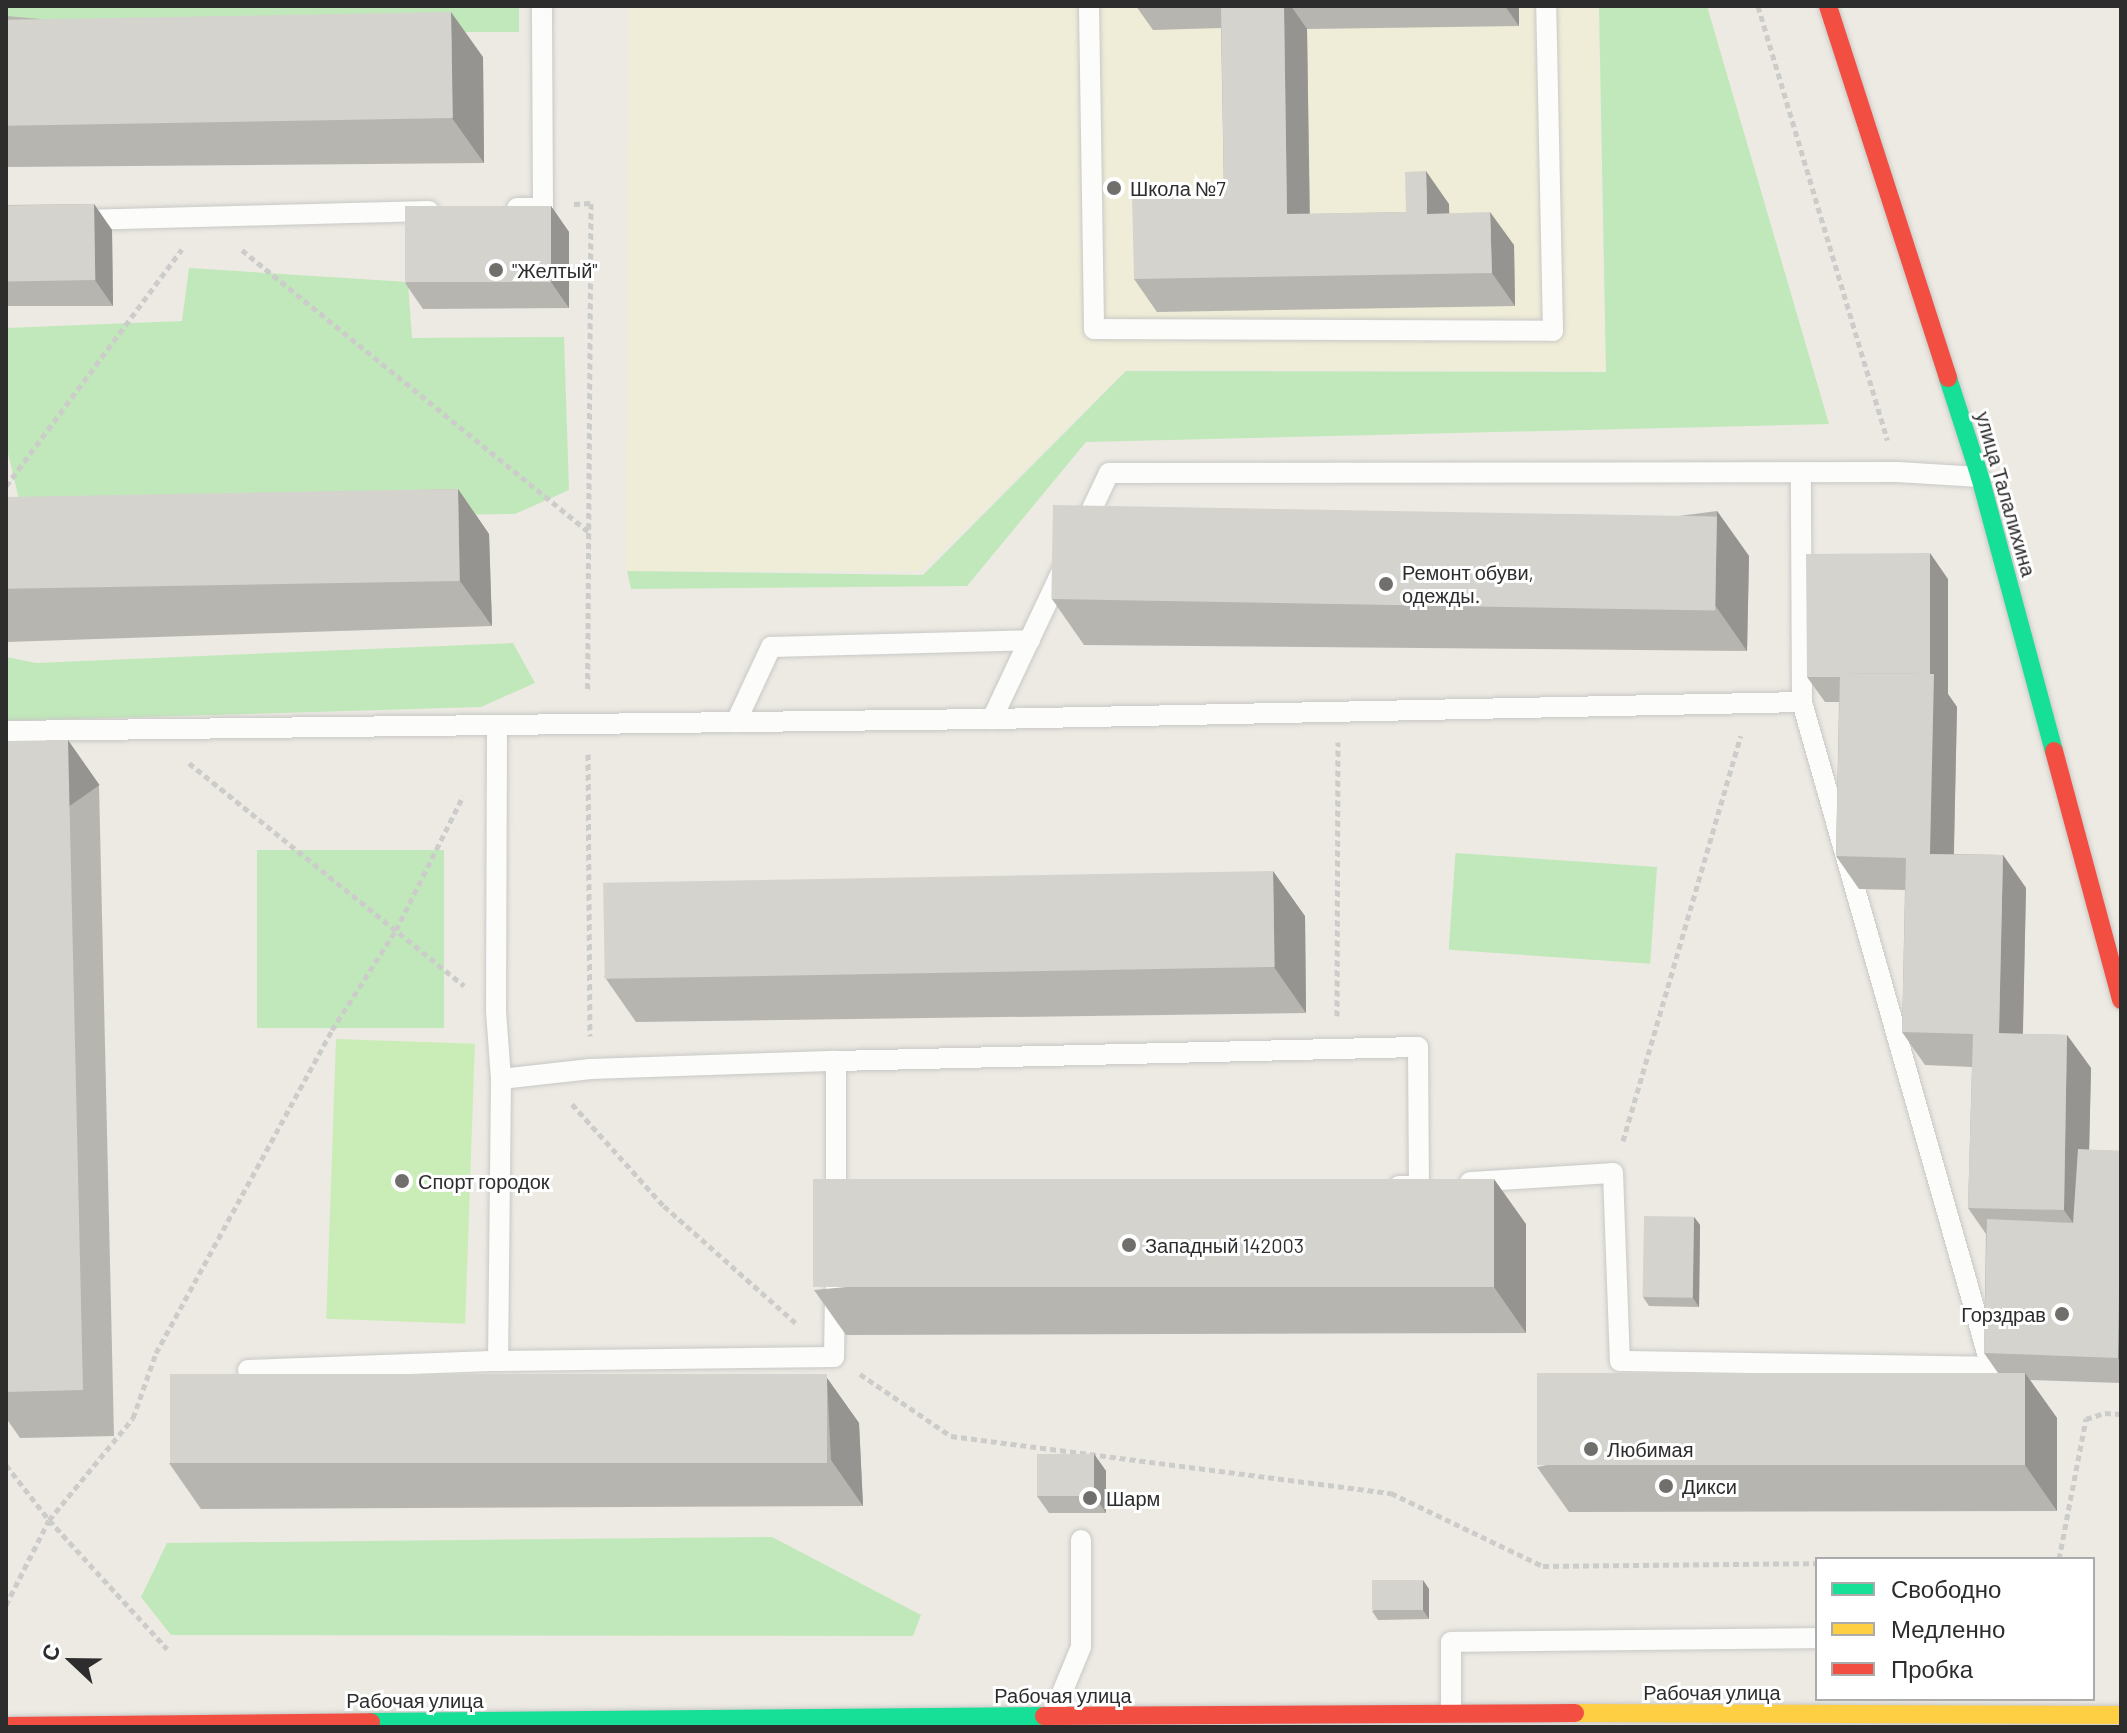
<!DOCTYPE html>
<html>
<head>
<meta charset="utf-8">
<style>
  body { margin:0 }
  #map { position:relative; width:2127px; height:1733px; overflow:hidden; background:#eceae2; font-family:Barlow,sans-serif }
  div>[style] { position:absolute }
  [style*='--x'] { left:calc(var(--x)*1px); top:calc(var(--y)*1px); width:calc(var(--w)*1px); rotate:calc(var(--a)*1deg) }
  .education>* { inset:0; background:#efedd7 }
  .green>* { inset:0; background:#c1e8ba; transform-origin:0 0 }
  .pitch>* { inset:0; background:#caedb8; transform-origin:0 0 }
  .path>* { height:5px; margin-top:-2.5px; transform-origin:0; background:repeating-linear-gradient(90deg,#ccccca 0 6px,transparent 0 10px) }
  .roads { filter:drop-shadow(0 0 2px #c9c8c7) drop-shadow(0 0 2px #c9c8c7) }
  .lane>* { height:20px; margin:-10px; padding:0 10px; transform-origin:10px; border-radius:10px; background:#fcfcfb }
  .fast>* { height:18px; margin:-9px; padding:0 9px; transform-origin:9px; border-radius:9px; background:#16e098 }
  .slow>* { height:18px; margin:-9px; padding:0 9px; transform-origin:9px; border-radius:9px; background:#ffcf43 }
  .jam>* { height:18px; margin:-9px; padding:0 9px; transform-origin:9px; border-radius:9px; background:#f24e42 }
  .wall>* { inset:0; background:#b7b5b0 }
  .shaded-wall>* { inset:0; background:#959490; transform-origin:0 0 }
  .building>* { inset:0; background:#d5d3cd; transform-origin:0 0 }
  .dots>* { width:22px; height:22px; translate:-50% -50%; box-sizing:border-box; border:4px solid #fff; border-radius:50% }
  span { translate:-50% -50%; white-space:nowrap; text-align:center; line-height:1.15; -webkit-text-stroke:6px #fff; paint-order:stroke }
  .poi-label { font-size:20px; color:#2d2d2d }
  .left { translate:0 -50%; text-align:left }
  .right { translate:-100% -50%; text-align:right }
  .street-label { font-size:20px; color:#2d2d2d }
  .frame { position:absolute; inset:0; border:8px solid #2d2d2d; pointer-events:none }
  .legend { position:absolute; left:1815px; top:1557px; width:280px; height:144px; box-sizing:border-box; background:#fff; border:2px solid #ababab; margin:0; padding:10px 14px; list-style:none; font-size:24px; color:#2d2d2d }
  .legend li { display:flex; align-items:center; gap:16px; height:40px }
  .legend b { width:40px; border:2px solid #ababab }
  .north { position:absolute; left:32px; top:1621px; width:80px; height:80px; -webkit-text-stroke:6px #fff; paint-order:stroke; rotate:292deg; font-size:22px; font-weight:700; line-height:32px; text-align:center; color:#2d2d2d }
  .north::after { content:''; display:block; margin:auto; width:28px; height:36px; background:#2d2d2d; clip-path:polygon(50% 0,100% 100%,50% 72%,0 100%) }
</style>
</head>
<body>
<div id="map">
  <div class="education">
    <div style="clip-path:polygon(628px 6px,1598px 6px,1605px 371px,1126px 370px,921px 571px,626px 571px)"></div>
  </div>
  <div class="green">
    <div style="left:6px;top:6px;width:513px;height:26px"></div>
    <div style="clip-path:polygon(1599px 6px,1707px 6px,1829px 424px,1086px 442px,967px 586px,631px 589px,627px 571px,923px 575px,1126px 371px,1606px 372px)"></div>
    <div style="clip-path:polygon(189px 268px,408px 282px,412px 338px,564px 337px,569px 490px,515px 514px,24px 520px,6px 445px,6px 328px,182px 321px)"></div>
    <div style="clip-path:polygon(513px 643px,535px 683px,481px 707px,6px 721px,6px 657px,36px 663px)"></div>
    <div style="left:257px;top:850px;width:187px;height:178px"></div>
    <div style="left:1657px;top:867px;width:97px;height:202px;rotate:94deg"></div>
    <div style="clip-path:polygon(772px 1537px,921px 1615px,913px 1636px,171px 1635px,141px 1597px,167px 1543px)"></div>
  </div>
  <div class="pitch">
    <div style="left:336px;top:1039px;width:139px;height:280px;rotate:2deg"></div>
  </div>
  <div class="path">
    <div style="--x:1758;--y:6;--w:453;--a:73.4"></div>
    <div style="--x:574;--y:204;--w:17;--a:-3"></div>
    <div style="--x:591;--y:203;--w:489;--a:90.4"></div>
    <div style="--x:242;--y:250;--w:446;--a:39.1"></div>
    <div style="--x:6;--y:486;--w:295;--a:-53.4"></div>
    <div style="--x:588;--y:754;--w:282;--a:89.6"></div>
    <div style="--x:189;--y:763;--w:354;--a:39"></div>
    <div style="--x:1337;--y:1016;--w:274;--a:-89.8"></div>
    <div style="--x:572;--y:1104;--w:137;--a:48"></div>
    <div style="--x:664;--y:1206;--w:176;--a:41.6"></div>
    <div style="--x:1623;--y:1141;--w:422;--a:-73.8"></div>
    <div style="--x:860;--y:1374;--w:110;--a:34.3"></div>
    <div style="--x:951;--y:1436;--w:444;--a:7.4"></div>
    <div style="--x:1391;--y:1493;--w:169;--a:25.7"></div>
    <div style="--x:1543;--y:1566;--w:274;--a:-0.6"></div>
    <div style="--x:6;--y:1465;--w:70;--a:52"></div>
    <div style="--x:49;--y:1520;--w:175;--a:47.5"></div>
    <div style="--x:2059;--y:1559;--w:143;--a:-79.1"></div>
    <div style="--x:2086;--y:1419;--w:20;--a:-18"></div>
    <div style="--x:2105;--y:1413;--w:16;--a:4"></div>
    <div style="--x:6;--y:1605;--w:95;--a:-63.2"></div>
    <div style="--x:49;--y:1520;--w:132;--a:-50.5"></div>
    <div style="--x:133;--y:1418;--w:69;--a:-70.5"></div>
    <div style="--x:156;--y:1353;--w:368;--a:-61.4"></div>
    <div style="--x:332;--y:1030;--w:119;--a:-57.4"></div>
    <div style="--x:396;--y:930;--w:150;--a:-63.4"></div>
  </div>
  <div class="roads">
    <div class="lane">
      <div style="--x:1089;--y:6;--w:323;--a:89.1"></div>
      <div style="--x:1094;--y:329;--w:459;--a:0.2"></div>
      <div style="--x:1553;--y:331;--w:325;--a:-91.2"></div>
      <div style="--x:517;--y:208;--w:26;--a:0"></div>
      <div style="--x:543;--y:208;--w:202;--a:-90.3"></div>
      <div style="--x:81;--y:220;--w:348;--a:-1.5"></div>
      <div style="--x:1082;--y:530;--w:63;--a:-64.7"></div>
      <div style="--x:1109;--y:473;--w:788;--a:-0.07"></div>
      <div style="--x:1897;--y:472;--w:83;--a:3.4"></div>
      <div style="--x:992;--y:719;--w:810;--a:-1.2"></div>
      <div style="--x:736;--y:722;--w:83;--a:-65"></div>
      <div style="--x:771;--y:647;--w:259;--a:-1.5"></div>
      <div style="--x:497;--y:727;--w:284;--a:90.2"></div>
      <div style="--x:496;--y:1011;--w:68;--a:85.8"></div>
      <div style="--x:501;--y:1079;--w:282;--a:90.6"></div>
      <div style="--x:498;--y:1361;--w:336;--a:-0.7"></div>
      <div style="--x:834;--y:1357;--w:66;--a:-89.1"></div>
      <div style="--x:6;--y:731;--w:986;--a:-0.7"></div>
      <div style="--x:992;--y:719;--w:166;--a:-64.7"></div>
      <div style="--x:836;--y:1061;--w:582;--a:-1.38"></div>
      <div style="--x:1418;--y:1047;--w:139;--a:89.6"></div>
      <div style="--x:1419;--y:1186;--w:20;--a:180"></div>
      <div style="--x:501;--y:1079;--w:90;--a:-6.4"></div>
      <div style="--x:590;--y:1069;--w:246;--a:-1.9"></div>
      <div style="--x:836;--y:1061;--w:146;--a:90"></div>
      <div style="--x:1470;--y:1182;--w:143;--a:-3.6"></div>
      <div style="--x:1613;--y:1173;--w:188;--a:87.9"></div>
      <div style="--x:1620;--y:1361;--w:371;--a:0.9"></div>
      <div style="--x:1991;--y:1367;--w:691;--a:-105.87"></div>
      <div style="--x:1802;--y:702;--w:229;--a:-90.3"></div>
      <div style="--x:248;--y:1370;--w:250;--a:-2.1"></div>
      <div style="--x:1451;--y:1712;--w:70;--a:-90"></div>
      <div style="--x:1451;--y:1642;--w:366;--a:-0.6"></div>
      <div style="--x:1052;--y:1717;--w:76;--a:-67.5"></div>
      <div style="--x:1081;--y:1647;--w:107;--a:-90"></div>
    </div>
    <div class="fast">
      <div style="--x:1948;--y:378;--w:104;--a:72.1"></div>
      <div style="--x:1980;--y:477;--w:284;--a:74.9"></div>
      <div style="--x:371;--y:1722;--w:673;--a:-0.51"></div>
    </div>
    <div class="slow">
      <div style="--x:1575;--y:1713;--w:546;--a:0.21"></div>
    </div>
    <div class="jam">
      <div style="--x:1828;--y:6;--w:391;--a:72.1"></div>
      <div style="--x:2054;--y:751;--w:258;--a:74.9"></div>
      <div style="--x:1044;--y:1716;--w:531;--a:-0.32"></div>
      <div style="--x:6;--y:1726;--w:365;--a:-0.6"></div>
    </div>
  </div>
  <div class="wall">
    <div style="clip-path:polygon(1136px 6px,1519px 6px,1519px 26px,1307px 29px,1310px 214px,1406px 212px,1449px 204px,1449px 213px,1514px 245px,1515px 306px,1157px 312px,1134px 279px,1224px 195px,1221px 28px,1153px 30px)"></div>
    <div style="clip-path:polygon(6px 16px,483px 57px,484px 163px,6px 167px)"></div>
    <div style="clip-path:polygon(94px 204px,112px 230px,113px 306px,6px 306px,6px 205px)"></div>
    <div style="clip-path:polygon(551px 206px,569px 232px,569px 308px,423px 309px,405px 283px)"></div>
    <div style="clip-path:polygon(458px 489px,489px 534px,492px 626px,6px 642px,6px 503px)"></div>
    <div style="clip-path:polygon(1717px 511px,1749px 556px,1747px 651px,1084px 645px,1052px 599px)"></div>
    <div style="clip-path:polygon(1948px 579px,1948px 694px,1957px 707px,1954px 854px,2003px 855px,2026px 888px,2023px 1034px,2067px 1035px,2091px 1068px,2089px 1150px,2121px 1151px,2121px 1383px,2030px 1380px,2057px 1418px,2057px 1511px,1569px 1512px,1537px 1467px,1998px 1373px,1984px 1353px,1986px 1234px,1968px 1208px,1972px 1067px,1925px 1065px,1902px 1032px,1905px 890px,1859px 889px,1836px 856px,1839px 702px,1825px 702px,1807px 677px)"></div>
    <div style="clip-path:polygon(6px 741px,99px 785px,114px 1436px,20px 1438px,6px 1418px)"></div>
    <div style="clip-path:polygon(1305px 916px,1306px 1013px,636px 1022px,604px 976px)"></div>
    <div style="clip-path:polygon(1694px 1217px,1700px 1225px,1699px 1307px,1649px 1306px,1643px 1297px)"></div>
    <div style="clip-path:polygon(1526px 1224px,1526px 1333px,846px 1335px,814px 1290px)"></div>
    <div style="clip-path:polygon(827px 1378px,859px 1423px,863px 1506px,201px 1509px,169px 1463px)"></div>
    <div style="clip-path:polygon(1094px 1454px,1106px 1471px,1106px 1513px,1049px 1513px,1037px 1496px)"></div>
    <div style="clip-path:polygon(1429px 1589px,1429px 1619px,1378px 1620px,1372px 1611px)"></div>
  </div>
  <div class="shaded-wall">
    <div style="clip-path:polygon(1284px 6px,1291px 6px,1307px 29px,1310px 247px,1287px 214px)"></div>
    <div style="clip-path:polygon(1505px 6px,1519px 6px,1519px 26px)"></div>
    <div style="clip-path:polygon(451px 12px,483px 57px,484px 163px,452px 118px)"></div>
    <div style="clip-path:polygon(1426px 171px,1449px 204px,1450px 247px,1427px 214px)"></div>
    <div style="clip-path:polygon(94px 204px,112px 230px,113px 306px,95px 280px)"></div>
    <div style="clip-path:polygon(551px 206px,569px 232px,569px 308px,551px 282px)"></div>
    <div style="clip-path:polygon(1490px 212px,1514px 245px,1515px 306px,1492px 273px)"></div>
    <div style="clip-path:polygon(458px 489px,489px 534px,492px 626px,460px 581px)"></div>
    <div style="clip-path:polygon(1717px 511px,1749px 556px,1747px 651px,1715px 605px)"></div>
    <div style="clip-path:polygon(1930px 553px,1948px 579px,1948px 694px,1957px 707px,1953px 886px,1930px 854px)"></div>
    <div style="left:68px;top:740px;width:55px;height:650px;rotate:55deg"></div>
    <div style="clip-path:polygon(2003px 855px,2026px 888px,2022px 1066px,1999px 1033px)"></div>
    <div style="clip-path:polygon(1273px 871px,1305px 916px,1306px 1013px,1274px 967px)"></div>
    <div style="clip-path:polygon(2067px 1035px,2091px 1068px,2087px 1243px,2064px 1210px)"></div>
    <div style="clip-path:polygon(1494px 1179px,1526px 1224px,1526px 1333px,1494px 1287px)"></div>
    <div style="clip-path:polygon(2121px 1213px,2121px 1362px,2118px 1358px)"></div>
    <div style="clip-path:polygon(1694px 1217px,1700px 1225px,1699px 1307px,1693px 1298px)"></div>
    <div style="clip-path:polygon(2025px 1373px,2057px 1418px,2057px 1511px,2025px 1465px)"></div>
    <div style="clip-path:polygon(827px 1378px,859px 1423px,863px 1506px,831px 1460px)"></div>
    <div style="clip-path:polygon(1094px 1454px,1106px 1471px,1106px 1513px,1094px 1495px)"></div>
    <div style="clip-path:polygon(1423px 1580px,1429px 1589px,1429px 1619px,1423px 1610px)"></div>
  </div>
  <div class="building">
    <div style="clip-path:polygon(1221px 6px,1284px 6px,1287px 214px,1406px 212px,1405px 172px,1426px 171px,1427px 214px,1490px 212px,1492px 273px,1134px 279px,1132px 196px,1224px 195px)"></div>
    <div style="left:451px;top:12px;width:106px;height:445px;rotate:89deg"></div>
    <div style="left:94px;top:204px;width:76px;height:88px;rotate:89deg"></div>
    <div style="left:551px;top:206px;width:76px;height:146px;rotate:90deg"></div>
    <div style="left:458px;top:489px;width:92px;height:452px;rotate:89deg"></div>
    <div style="left:1053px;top:505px;width:664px;height:94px;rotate:1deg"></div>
    <div style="clip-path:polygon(1930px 553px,1930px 674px,1840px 673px,1840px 677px,1807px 677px,1806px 554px)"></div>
    <div style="clip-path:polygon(1840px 673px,1934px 674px,1930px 854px,2003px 855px,1999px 1033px,2067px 1035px,2064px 1210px,1968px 1208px,1973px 1034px,1902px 1032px,1906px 858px,1836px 856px)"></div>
    <div style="clip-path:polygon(68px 740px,83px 1390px,6px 1392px,6px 741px)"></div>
    <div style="left:1273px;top:871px;width:96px;height:670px;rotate:89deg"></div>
    <div style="clip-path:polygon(2078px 1149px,2121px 1151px,2118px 1358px,1984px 1353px,1987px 1219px,2073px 1223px)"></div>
    <div style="left:1494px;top:1179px;width:108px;height:681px;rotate:90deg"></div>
    <div style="left:1644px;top:1216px;width:50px;height:81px;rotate:1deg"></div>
    <div style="left:2025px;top:1373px;width:92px;height:488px;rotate:90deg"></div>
    <div style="left:170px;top:1374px;width:657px;height:89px"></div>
    <div style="left:1037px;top:1454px;width:57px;height:42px"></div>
    <div style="left:1423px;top:1580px;width:30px;height:51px;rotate:90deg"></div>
  </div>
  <div class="dots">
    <div style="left:1114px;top:188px;background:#706f6c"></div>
    <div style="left:496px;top:270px;background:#706f6c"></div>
    <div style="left:1386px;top:584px;background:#706f6c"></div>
    <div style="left:402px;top:1181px;background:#706f6c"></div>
    <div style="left:1129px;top:1245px;background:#706f6c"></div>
    <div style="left:2062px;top:1314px;background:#706f6c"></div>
    <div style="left:1591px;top:1449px;background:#706f6c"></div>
    <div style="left:1666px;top:1486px;background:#706f6c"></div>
    <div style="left:1090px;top:1498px;background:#706f6c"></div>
  </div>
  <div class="poi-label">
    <span class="left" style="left:1130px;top:188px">Школа №7</span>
    <span class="left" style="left:512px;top:270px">"Желтый"</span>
    <span class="left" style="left:1402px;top:584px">Ремонт обуви,<br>одежды.</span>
    <span class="left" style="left:418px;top:1181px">Спорт городок</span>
    <span class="left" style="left:1145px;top:1245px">Западный 142003</span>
    <span class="right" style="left:2046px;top:1314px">Горздрав</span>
    <span class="left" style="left:1607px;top:1449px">Любимая</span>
    <span class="left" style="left:1682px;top:1486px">Дикси</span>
    <span class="left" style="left:1106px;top:1498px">Шарм</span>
  </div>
  <div class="street-label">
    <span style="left:2006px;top:494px;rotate:74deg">улица Талалихина</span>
    <span style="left:1712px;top:1692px">Рабочая улица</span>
    <span style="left:1063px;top:1695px">Рабочая улица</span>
    <span style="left:415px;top:1700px">Рабочая улица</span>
  </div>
  <div class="frame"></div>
  <ul class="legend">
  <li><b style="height:10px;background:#16e098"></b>Свободно</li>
  <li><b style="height:10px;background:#ffcf43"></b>Медленно</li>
  <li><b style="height:10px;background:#f24e42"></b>Пробка</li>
  </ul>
  <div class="north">С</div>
</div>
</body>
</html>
